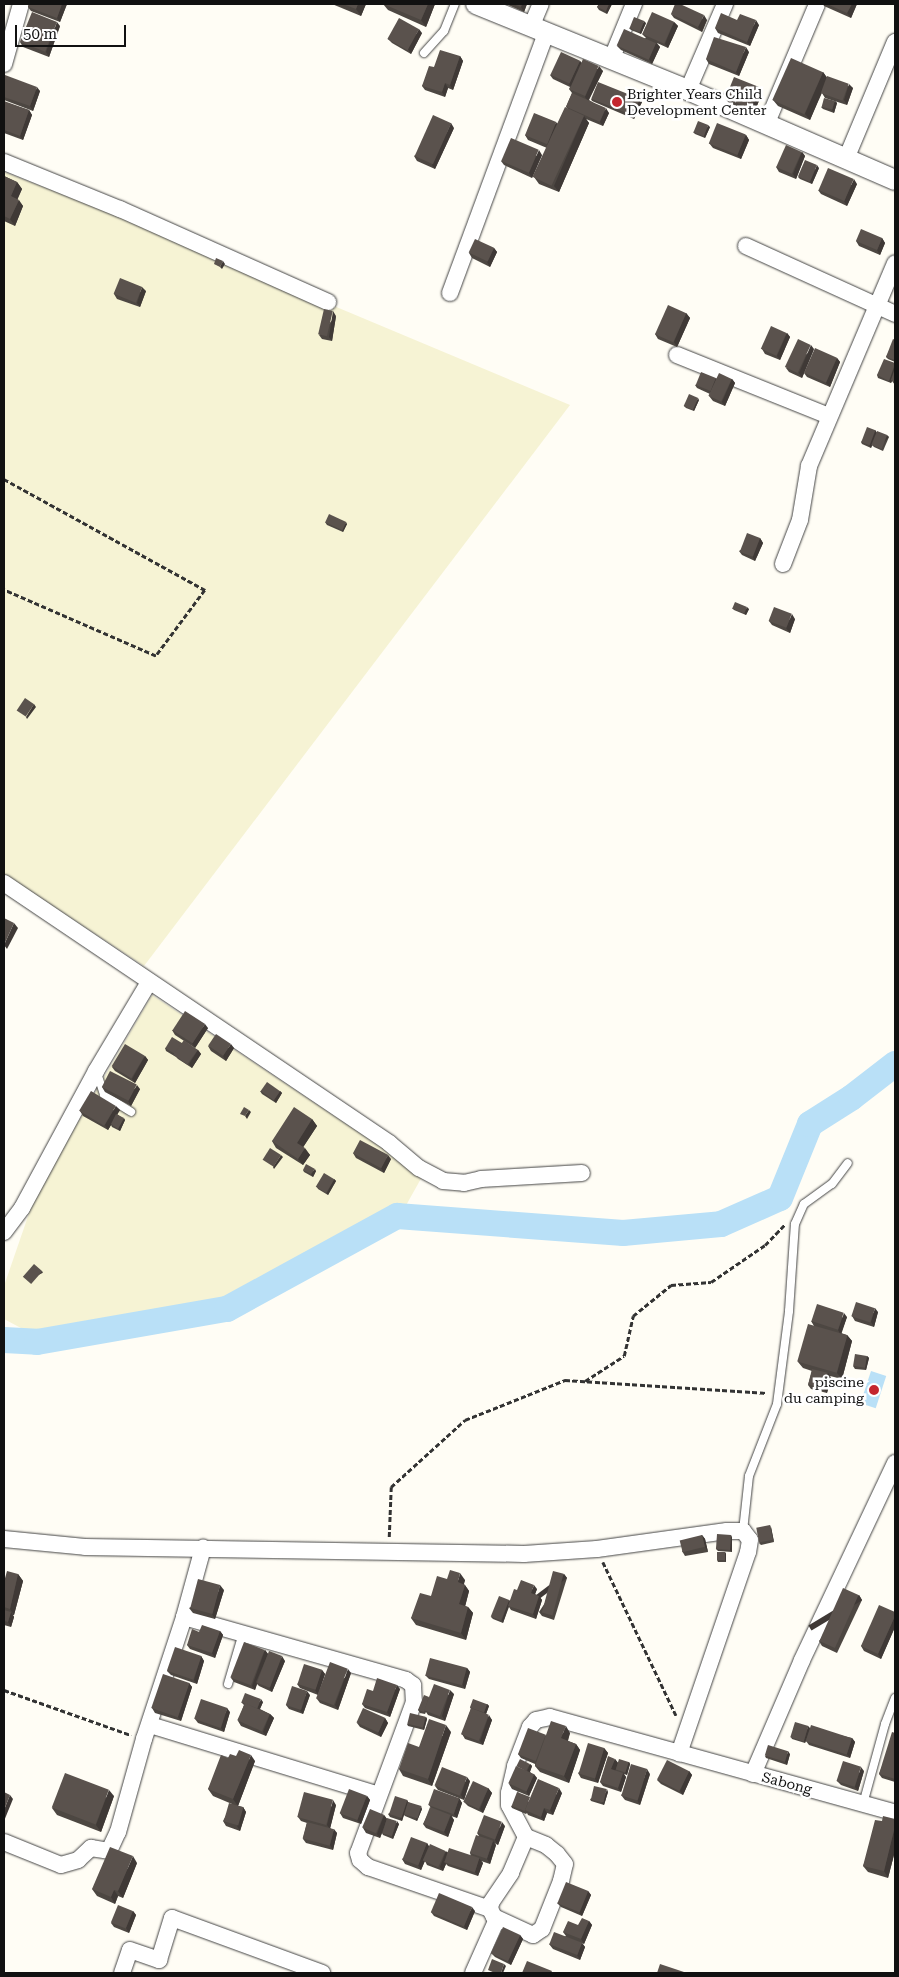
<!DOCTYPE html>
<html>
<head>
<meta charset="utf-8">
<style>
  body { margin:0 }
  #map { position:relative; width:899px; height:1977px; overflow:hidden; background:#fffdf5; font-family:"Roboto Serif",serif }
  div>[style] { position:absolute }
  [style*='--x'] { left:calc(var(--x)*1px); top:calc(var(--y)*1px); width:calc(var(--w)*1px); rotate:calc(var(--a)*1deg) }
  .farmland>* { inset:0; background:#f6f3d4 }
  .water>* { inset:0; background:#b9e0f7; transform-origin:0 0 }
  .river>* { height:26px; margin:-13px; padding:0 13px; transform-origin:13px; border-radius:13px; background:#b9e0f7 }
  .path>* { height:2.5px; margin-top:-1.25px; transform-origin:0; background:repeating-linear-gradient(90deg,#333 0 5px,transparent 0 7.5px) }
  .roads { filter:drop-shadow(0 0 1px #444) drop-shadow(0 0 1px #444) }
  .service>* { height:8px; margin:-4px; padding:0 4px; transform-origin:4px; border-radius:4px; background:#fff }
  .minor>* { height:16px; margin:-8px; padding:0 8px; transform-origin:8px; border-radius:8px; background:#fff }
  .tertiary>* { height:20px; margin:-10px; padding:0 10px; transform-origin:10px; border-radius:10px; background:#fff }
  .wall>* { inset:0; background:#4d4742 }
  .shaded-wall>* { inset:0; background:#3f3936; transform-origin:0 0 }
  .building>* { inset:0; background:#5a524d; transform-origin:0 0 }
  .dots>* { width:14px; height:14px; translate:-50% -50%; box-sizing:border-box; border:2px solid #fff; border-radius:50% }
  span { translate:-50% -50%; white-space:nowrap; text-align:center; line-height:1.15; -webkit-text-stroke:5px #fff; paint-order:stroke }
  .poi-label { font-size:14px; color:#111 }
  .left { translate:0 -50%; text-align:left }
  .right { translate:-100% -50%; text-align:right }
  .street-label { font-size:14px; color:#111 }
  .frame { position:absolute; inset:0; border:5px solid #111; pointer-events:none }
  .scale { position:absolute; left:15px; top:25px; width:111px; height:22px; box-sizing:border-box; border:2px solid #111; border-top:0; padding-left:6px; font-size:15px; line-height:18px; white-space:nowrap; color:#111; -webkit-text-stroke:4px #fff; paint-order:stroke }
</style>
</head>
<body>
<div id="map">
  <div class="farmland">
    <div style="clip-path:polygon(4px 172px,117px 215px,570px 405px,144px 966px,4px 874px)"></div>
    <div style="clip-path:polygon(152px 995px,423px 1175px,404px 1209px,228px 1303px,34px 1335px,4px 1319px,4px 1286px,35px 1196px)"></div>
  </div>
  <div class="water">
    <div style="left:871px;top:1371px;width:16px;height:34px;rotate:18deg"></div>
  </div>
  <div class="river">
    <div style="--x:4;--y:1340;--w:33;--a:3"></div>
    <div style="--x:37;--y:1342;--w:193;--a:-9.9"></div>
    <div style="--x:227;--y:1309;--w:194;--a:-28.7"></div>
    <div style="--x:397;--y:1216;--w:227;--a:4.3"></div>
    <div style="--x:623;--y:1233;--w:98;--a:-5.2"></div>
    <div style="--x:721;--y:1224;--w:64;--a:-23.8"></div>
    <div style="--x:780;--y:1198;--w:80;--a:-67.9"></div>
    <div style="--x:810;--y:1124;--w:49;--a:-32.4"></div>
    <div style="--x:851;--y:1098;--w:56;--a:-37.7"></div>
  </div>
  <div class="path">
    <div style="--x:4;--y:479;--w:230;--a:28.9"></div>
    <div style="--x:205;--y:590;--w:82;--a:126.6"></div>
    <div style="--x:156;--y:656;--w:166;--a:-156.5"></div>
    <div style="--x:585;--y:1381;--w:46;--a:-32.7"></div>
    <div style="--x:624;--y:1356;--w:41;--a:-77.3"></div>
    <div style="--x:633;--y:1316;--w:49;--a:-39.2"></div>
    <div style="--x:671;--y:1285;--w:40;--a:-4.3"></div>
    <div style="--x:711;--y:1282;--w:65;--a:-34.4"></div>
    <div style="--x:765;--y:1245;--w:28;--a:-46"></div>
    <div style="--x:389;--y:1537;--w:50;--a:-87.7"></div>
    <div style="--x:391;--y:1487;--w:100;--a:-42.2"></div>
    <div style="--x:465;--y:1420;--w:108;--a:-21.8"></div>
    <div style="--x:565;--y:1380;--w:202;--a:3.7"></div>
    <div style="--x:603;--y:1562;--w:170;--a:64.5"></div>
    <div style="--x:4;--y:1690;--w:135;--a:19.5"></div>
  </div>
  <div class="roads">
    <div class="service">
      <div style="--x:424;--y:53;--w:30;--a:-48"></div>
      <div style="--x:444;--y:31;--w:29;--a:-68"></div>
      <div style="--x:97;--y:1073;--w:23;--a:72"></div>
      <div style="--x:104;--y:1095;--w:32;--a:32"></div>
      <div style="--x:743;--y:1531;--w:55;--a:-83.8"></div>
      <div style="--x:749;--y:1476;--w:77;--a:-68.7"></div>
      <div style="--x:777;--y:1404;--w:94;--a:-82.6"></div>
      <div style="--x:789;--y:1311;--w:87;--a:-86.1"></div>
      <div style="--x:795;--y:1224;--w:22;--a:-66"></div>
      <div style="--x:804;--y:1204;--w:34;--a:-36"></div>
      <div style="--x:832;--y:1184;--w:26;--a:-53"></div>
      <div style="--x:228;--y:1684;--w:53;--a:-73.6"></div>
      <div style="--x:863;--y:1804;--w:83;--a:-74.6"></div>
      <div style="--x:885;--y:1724;--w:28;--a:-69"></div>
    </div>
    <div class="minor">
      <div style="--x:531;--y:27;--w:25;--a:-67"></div>
      <div style="--x:611;--y:60;--w:61;--a:-67.7"></div>
      <div style="--x:4;--y:64;--w:62;--a:-74.2"></div>
      <div style="--x:688;--y:90;--w:94;--a:-66.7"></div>
      <div style="--x:766;--y:125;--w:131;--a:-67.1"></div>
      <div style="--x:846;--y:159;--w:127;--a:-67.3"></div>
      <div style="--x:4;--y:162;--w:125;--a:22.1"></div>
      <div style="--x:120;--y:209;--w:228;--a:24.1"></div>
      <div style="--x:746;--y:246;--w:164;--a:24.5"></div>
      <div style="--x:450;--y:293;--w:276;--a:-69.7"></div>
      <div style="--x:677;--y:355;--w:164;--a:21.9"></div>
      <div style="--x:783;--y:564;--w:47;--a:-68.9"></div>
      <div style="--x:800;--y:520;--w:55;--a:-80.5"></div>
      <div style="--x:809;--y:466;--w:220;--a:-67"></div>
      <div style="--x:4;--y:883;--w:465;--a:34"></div>
      <div style="--x:389;--y:1143;--w:39;--a:40"></div>
      <div style="--x:419;--y:1168;--w:27;--a:28"></div>
      <div style="--x:443;--y:1181;--w:21;--a:5"></div>
      <div style="--x:464;--y:1183;--w:17;--a:-13"></div>
      <div style="--x:481;--y:1179;--w:101;--a:-3.4"></div>
      <div style="--x:4;--y:1232;--w:30;--a:-53"></div>
      <div style="--x:22;--y:1208;--w:156;--a:-61.6"></div>
      <div style="--x:96;--y:1071;--w:104;--a:-59.2"></div>
      <div style="--x:4;--y:1539;--w:81;--a:5.6"></div>
      <div style="--x:85;--y:1547;--w:439;--a:0.9"></div>
      <div style="--x:524;--y:1554;--w:73;--a:-3.9"></div>
      <div style="--x:597;--y:1549;--w:131;--a:-7.9"></div>
      <div style="--x:727;--y:1531;--w:16;--a:0"></div>
      <div style="--x:743;--y:1531;--w:11;--a:52"></div>
      <div style="--x:750;--y:1540;--w:12;--a:99"></div>
      <div style="--x:748;--y:1552;--w:213;--a:108.9"></div>
      <div style="--x:184;--y:1617;--w:231;--a:15.8"></div>
      <div style="--x:406;--y:1680;--w:9;--a:36"></div>
      <div style="--x:413;--y:1685;--w:17;--a:87"></div>
      <div style="--x:414;--y:1702;--w:161;--a:110.3"></div>
      <div style="--x:358;--y:1853;--w:7;--a:74"></div>
      <div style="--x:360;--y:1860;--w:11;--a:41"></div>
      <div style="--x:368;--y:1867;--w:129;--a:19"></div>
      <div style="--x:150;--y:1725;--w:239;--a:17"></div>
      <div style="--x:753;--y:1774;--w:124;--a:-66.7"></div>
      <div style="--x:802;--y:1660;--w:218;--a:-64.7"></div>
      <div style="--x:526;--y:1837;--w:39;--a:113"></div>
      <div style="--x:511;--y:1873;--w:36;--a:124"></div>
      <div style="--x:491;--y:1903;--w:6;--a:99"></div>
      <div style="--x:490;--y:1909;--w:9;--a:63"></div>
      <div style="--x:494;--y:1917;--w:43;--a:24.8"></div>
      <div style="--x:533;--y:1935;--w:11;--a:-34"></div>
      <div style="--x:542;--y:1929;--w:52;--a:-68.4"></div>
      <div style="--x:561;--y:1881;--w:17;--a:-77"></div>
      <div style="--x:565;--y:1864;--w:13;--a:-129"></div>
      <div style="--x:557;--y:1854;--w:14;--a:-141"></div>
      <div style="--x:546;--y:1845;--w:22;--a:-158"></div>
      <div style="--x:526;--y:1837;--w:36;--a:-118"></div>
      <div style="--x:509;--y:1805;--w:12;--a:-90"></div>
      <div style="--x:509;--y:1793;--w:28;--a:-77"></div>
      <div style="--x:515;--y:1766;--w:42;--a:-69"></div>
      <div style="--x:530;--y:1727;--w:9;--a:-49"></div>
      <div style="--x:536;--y:1720;--w:14;--a:-12"></div>
      <div style="--x:550;--y:1717;--w:358;--a:15.5"></div>
      <div style="--x:4;--y:1842;--w:61;--a:22"></div>
      <div style="--x:61;--y:1865;--w:18;--a:-16"></div>
      <div style="--x:78;--y:1860;--w:18;--a:-43"></div>
      <div style="--x:91;--y:1848;--w:18;--a:9"></div>
      <div style="--x:109;--y:1851;--w:21;--a:-65"></div>
      <div style="--x:118;--y:1832;--w:97;--a:-74.4"></div>
      <div style="--x:144;--y:1739;--w:128;--a:-71.8"></div>
      <div style="--x:184;--y:1617;--w:72;--a:-74.6"></div>
      <div style="--x:122;--y:1973;--w:24;--a:-71"></div>
      <div style="--x:130;--y:1950;--w:31;--a:19"></div>
      <div style="--x:159;--y:1960;--w:44;--a:-72.8"></div>
      <div style="--x:172;--y:1918;--w:160;--a:20.1"></div>
      <div style="--x:473;--y:1973;--w:59;--a:-66"></div>
    </div>
    <div class="tertiary">
      <div style="--x:476;--y:4;--w:229;--a:22.1"></div>
      <div style="--x:688;--y:90;--w:226;--a:23.5"></div>
    </div>
  </div>
  <div class="wall">
    <div style="clip-path:polygon(29px 4px,67px 4px,60px 22px,31px 11px,28px 7px)"></div>
    <div style="clip-path:polygon(332px 4px,366px 4px,361px 16px)"></div>
    <div style="clip-path:polygon(383px 4px,435px 4px,426px 27px,388px 10px)"></div>
    <div style="clip-path:polygon(506px 4px,527px 4px,524px 12px)"></div>
    <div style="clip-path:polygon(599px 4px,612px 4px,607px 14px,599px 10px,597px 7px)"></div>
    <div style="clip-path:polygon(823px 4px,857px 4px,851px 18px,824px 6px)"></div>
    <div style="clip-path:polygon(671px 14px,707px 20px,702px 32px,674px 18px)"></div>
    <div style="clip-path:polygon(674px 22px,678px 26px,668px 48px,657px 43px,660px 47px,652px 64px,621px 50px,617px 46px,646px 38px,642px 34px)"></div>
    <div style="clip-path:polygon(646px 23px,641px 34px,631px 30px,629px 28px)"></div>
    <div style="clip-path:polygon(759px 25px,750px 46px,718px 33px,715px 28px)"></div>
    <div style="clip-path:polygon(60px 26px,49px 57px,23px 47px,20px 42px)"></div>
    <div style="clip-path:polygon(422px 33px,411px 54px,392px 43px,388px 39px)"></div>
    <div style="clip-path:polygon(749px 52px,739px 76px,709px 64px,706px 59px)"></div>
    <div style="clip-path:polygon(460px 56px,463px 61px,453px 90px,448px 88px,445px 97px,425px 90px,422px 86px,434px 67px)"></div>
    <div style="clip-path:polygon(580px 61px,582px 63px,603px 71px,589px 100px,609px 113px,603px 126px,586px 119px,589px 123px,559px 192px,539px 184px,534px 177px,547px 148px,528px 140px,525px 135px,557px 124px,568px 109px,566px 107px,572px 93px,569px 89px,570px 87px,553px 79px,550px 75px)"></div>
    <div style="clip-path:polygon(823px 72px,827px 78px,853px 88px,847px 105px,825px 98px,822px 93px,823px 89px,810px 120px,778px 106px,773px 100px)"></div>
    <div style="clip-path:polygon(4px 79px,40px 91px,33px 111px,4px 100px)"></div>
    <div style="clip-path:polygon(759px 87px,763px 91px,754px 113px,729px 103px,725px 98px)"></div>
    <div style="clip-path:polygon(591px 99px,640px 99px,642px 102px,634px 119px,592px 101px)"></div>
    <div style="clip-path:polygon(835px 101px,837px 103px,834px 113px,823px 109px,821px 107px)"></div>
    <div style="clip-path:polygon(4px 102px,29px 110px,32px 115px,23px 140px,4px 133px)"></div>
    <div style="clip-path:polygon(710px 127px,705px 138px,695px 134px,693px 132px)"></div>
    <div style="clip-path:polygon(454px 128px,435px 169px,417px 161px,414px 156px)"></div>
    <div style="clip-path:polygon(746px 135px,749px 140px,741px 159px,713px 148px,709px 143px)"></div>
    <div style="clip-path:polygon(802px 152px,805px 156px,796px 179px,779px 172px,776px 167px)"></div>
    <div style="clip-path:polygon(542px 155px,532px 178px,504px 165px,501px 161px)"></div>
    <div style="clip-path:polygon(819px 168px,812px 184px,800px 179px,798px 177px)"></div>
    <div style="clip-path:polygon(4px 176px,17px 182px,22px 189px,17px 199px,23px 206px,15px 226px,4px 221px)"></div>
    <div style="clip-path:polygon(857px 184px,847px 206px,821px 194px,818px 190px)"></div>
    <div style="clip-path:polygon(882px 238px,885px 243px,880px 255px,859px 246px,856px 241px)"></div>
    <div style="clip-path:polygon(494px 248px,497px 252px,490px 267px,472px 258px,469px 253px)"></div>
    <div style="clip-path:polygon(146px 291px,140px 307px,117px 299px,114px 294px)"></div>
    <div style="clip-path:polygon(686px 313px,690px 318px,677px 347px,658px 339px,655px 334px)"></div>
    <div style="clip-path:polygon(336px 316px,332px 341px,322px 339px,319px 335px)"></div>
    <div style="clip-path:polygon(787px 333px,790px 337px,780px 360px,765px 354px,762px 349px)"></div>
    <div style="clip-path:polygon(895px 340px,895px 362px,888px 359px,886px 357px)"></div>
    <div style="clip-path:polygon(814px 349px,802px 378px,789px 372px,786px 368px)"></div>
    <div style="clip-path:polygon(837px 358px,840px 362px,830px 387px,807px 377px,804px 373px)"></div>
    <div style="clip-path:polygon(895px 363px,895px 385px,892px 381px,891px 383px,878px 378px,877px 375px)"></div>
    <div style="clip-path:polygon(716px 378px,717px 379px,732px 379px,735px 383px,725px 406px,713px 401px,709px 396px,710px 394px,697px 388px,695px 385px)"></div>
    <div style="clip-path:polygon(699px 400px,694px 411px,686px 408px,684px 406px)"></div>
    <div style="clip-path:polygon(875px 430px,877px 433px,871px 448px,862px 444px,861px 442px)"></div>
    <div style="clip-path:polygon(889px 437px,883px 451px,874px 447px,872px 445px)"></div>
    <div style="clip-path:polygon(325px 522px,347px 524px,343px 532px,327px 525px)"></div>
    <div style="clip-path:polygon(760px 538px,763px 543px,755px 561px,742px 555px,739px 551px)"></div>
    <div style="clip-path:polygon(732px 608px,749px 609px,746px 615px,734px 610px)"></div>
    <div style="clip-path:polygon(795px 619px,790px 633px,772px 625px,769px 621px)"></div>
    <div style="clip-path:polygon(208px 1028px,195px 1048px,175px 1035px,172px 1030px)"></div>
    <div style="clip-path:polygon(182px 1043px,198px 1050px,201px 1054px,192px 1068px,178px 1059px,176px 1057px,166px 1051px,165px 1048px)"></div>
    <div style="clip-path:polygon(208px 1046px,234px 1048px,226px 1061px,211px 1051px)"></div>
    <div style="clip-path:polygon(145px 1056px,148px 1060px,135px 1083px,115px 1071px,112px 1067px)"></div>
    <div style="clip-path:polygon(102px 1087px,140px 1089px,131px 1106px,105px 1092px)"></div>
    <div style="clip-path:polygon(260px 1091px,280px 1091px,282px 1093px,276px 1103px,262px 1094px)"></div>
    <div style="clip-path:polygon(120px 1110px,117px 1114px,125px 1120px,120px 1131px,112px 1127px,111px 1125px,108px 1130px,83px 1116px,80px 1111px)"></div>
    <div style="clip-path:polygon(312px 1119px,317px 1126px,303px 1147px,310px 1155px,303px 1165px,276px 1148px,272px 1141px)"></div>
    <div style="clip-path:polygon(353px 1153px,391px 1159px,384px 1173px,356px 1158px)"></div>
    <div style="clip-path:polygon(303px 1170px,316px 1171px,313px 1177px,304px 1172px)"></div>
    <div style="clip-path:polygon(334px 1179px,336px 1181px,328px 1195px,318px 1189px,317px 1187px)"></div>
    <div style="clip-path:polygon(878px 1312px,874px 1327px,855px 1321px,852px 1316px)"></div>
    <div style="clip-path:polygon(847px 1317px,841px 1333px,847px 1335px,852px 1341px,842px 1379px,830px 1376px,831px 1378px,827px 1393px,811px 1389px,808px 1385px,812px 1371px,803px 1368px,798px 1362px,814px 1326px,811px 1321px)"></div>
    <div style="clip-path:polygon(867px 1356px,869px 1358px,866px 1370px,855px 1369px,853px 1366px)"></div>
    <div style="clip-path:polygon(771px 1527px,774px 1542px,761px 1545px,759px 1543px)"></div>
    <div style="clip-path:polygon(702px 1535px,705px 1539px,708px 1552px,685px 1556px,682px 1551px)"></div>
    <div style="clip-path:polygon(731px 1535px,732px 1538px,732px 1552px,718px 1551px,716px 1549px)"></div>
    <div style="clip-path:polygon(725px 1552px,726px 1554px,726px 1562px,718px 1562px,717px 1560px)"></div>
    <div style="clip-path:polygon(18px 1574px,23px 1581px,14px 1615px,13px 1615px,14px 1617px,11px 1627px,4px 1625px,4px 1582px)"></div>
    <div style="clip-path:polygon(564px 1574px,567px 1578px,554px 1620px,542px 1616px,539px 1612px)"></div>
    <div style="clip-path:polygon(447px 1579px,465px 1580px,464px 1584px,469px 1591px,465px 1606px,468px 1607px,473px 1613px,466px 1640px,416px 1625px,411px 1618px)"></div>
    <div style="clip-path:polygon(537px 1589px,535px 1594px,539px 1596px,542px 1600px,536px 1619px,511px 1610px,509px 1607px,503px 1623px,493px 1619px,491px 1617px,509px 1600px,510px 1601px,517px 1590px)"></div>
    <div style="clip-path:polygon(224px 1590px,215px 1619px,193px 1613px,189px 1608px)"></div>
    <div style="clip-path:polygon(859px 1595px,862px 1600px,837px 1653px,822px 1646px,819px 1641px)"></div>
    <div style="clip-path:polygon(895px 1612px,895px 1627px,881px 1659px,864px 1651px,861px 1646px)"></div>
    <div style="clip-path:polygon(220px 1631px,223px 1635px,215px 1658px,190px 1649px,187px 1645px,199px 1632px)"></div>
    <div style="clip-path:polygon(265px 1650px,268px 1654px,285px 1661px,272px 1692px,259px 1686px,257px 1684px,255px 1690px,234px 1682px,231px 1678px)"></div>
    <div style="clip-path:polygon(201px 1656px,204px 1661px,197px 1684px,171px 1675px,167px 1671px)"></div>
    <div style="clip-path:polygon(467px 1668px,470px 1672px,465px 1689px,429px 1679px,425px 1675px)"></div>
    <div style="clip-path:polygon(322px 1670px,325px 1674px,318px 1695px,300px 1688px,297px 1684px)"></div>
    <div style="clip-path:polygon(351px 1673px,338px 1710px,320px 1703px,317px 1699px)"></div>
    <div style="clip-path:polygon(189px 1683px,192px 1687px,181px 1721px,155px 1713px,152px 1708px)"></div>
    <div style="clip-path:polygon(400px 1689px,390px 1717px,365px 1708px,362px 1704px,373px 1691px)"></div>
    <div style="clip-path:polygon(454px 1694px,445px 1721px,428px 1715px,426px 1712px,425px 1714px,420px 1713px,418px 1710px,429px 1697px)"></div>
    <div style="clip-path:polygon(310px 1695px,303px 1714px,289px 1709px,286px 1705px)"></div>
    <div style="clip-path:polygon(241px 1702px,263px 1702px,260px 1709px,270px 1714px,274px 1718px,266px 1736px,241px 1726px,238px 1721px,244px 1705px)"></div>
    <div style="clip-path:polygon(487px 1704px,489px 1706px,486px 1714px,492px 1720px,483px 1745px,465px 1739px,462px 1734px,471px 1709px,470px 1707px)"></div>
    <div style="clip-path:polygon(230px 1712px,224px 1732px,198px 1723px,195px 1719px)"></div>
    <div style="clip-path:polygon(426px 1717px,427px 1719px,424px 1730px,408px 1726px,407px 1724px)"></div>
    <div style="clip-path:polygon(385px 1718px,388px 1723px,381px 1737px,360px 1727px,357px 1723px)"></div>
    <div style="clip-path:polygon(810px 1728px,852px 1738px,855px 1742px,850px 1758px,809px 1745px,806px 1741px,805px 1743px,792px 1739px,791px 1737px)"></div>
    <div style="clip-path:polygon(451px 1732px,432px 1786px,403px 1776px,399px 1769px,419px 1747px)"></div>
    <div style="clip-path:polygon(570px 1733px,568px 1741px,576px 1744px,580px 1750px,569px 1783px,540px 1772px,535px 1766px,535px 1764px,521px 1758px,518px 1754px,546px 1735px)"></div>
    <div style="clip-path:polygon(895px 1733px,895px 1782px,882px 1778px,879px 1774px)"></div>
    <div style="clip-path:polygon(604px 1748px,608px 1753px,598px 1783px,581px 1778px,578px 1773px)"></div>
    <div style="clip-path:polygon(790px 1754px,787px 1765px,766px 1758px,765px 1756px)"></div>
    <div style="clip-path:polygon(236px 1756px,255px 1761px,238px 1806px,243px 1807px,246px 1812px,240px 1831px,226px 1826px,223px 1821px,232px 1804px,213px 1796px,208px 1789px,228px 1758px)"></div>
    <div style="clip-path:polygon(615px 1759px,618px 1763px,629px 1762px,630px 1764px,627px 1775px,624px 1774px,626px 1777px,621px 1792px,603px 1786px,600px 1782px)"></div>
    <div style="clip-path:polygon(530px 1764px,532px 1766px,530px 1772px,537px 1778px,529px 1796px,512px 1789px,509px 1784px)"></div>
    <div style="clip-path:polygon(689px 1771px,692px 1775px,683px 1795px,661px 1784px,657px 1780px)"></div>
    <div style="clip-path:polygon(864px 1771px,858px 1791px,841px 1785px,837px 1781px)"></div>
    <div style="clip-path:polygon(650px 1774px,640px 1805px,625px 1800px,621px 1795px)"></div>
    <div style="clip-path:polygon(470px 1781px,464px 1800px,438px 1790px,435px 1786px)"></div>
    <div style="clip-path:polygon(488px 1788px,492px 1793px,483px 1813px,468px 1806px,464px 1802px)"></div>
    <div style="clip-path:polygon(608px 1792px,604px 1805px,591px 1801px,590px 1799px)"></div>
    <div style="clip-path:polygon(562px 1793px,553px 1815px,547px 1813px,544px 1821px,528px 1815px,527px 1813px,526px 1814px,512px 1808px,511px 1806px)"></div>
    <div style="clip-path:polygon(114px 1796px,101px 1832px,57px 1815px,52px 1808px)"></div>
    <div style="clip-path:polygon(367px 1796px,370px 1800px,361px 1824px,343px 1818px,340px 1813px)"></div>
    <div style="clip-path:polygon(459px 1798px,462px 1803px,457px 1818px,451px 1816px,454px 1820px,448px 1837px,426px 1828px,423px 1824px,431px 1808px,429px 1805px)"></div>
    <div style="clip-path:polygon(407px 1800px,408px 1802px,422px 1809px,417px 1821px,405px 1816px,404px 1815px,402px 1821px,390px 1817px,388px 1814px)"></div>
    <div style="clip-path:polygon(336px 1805px,330px 1828px,337px 1833px,333px 1850px,306px 1843px,303px 1839px,307px 1823px,301px 1821px,298px 1817px)"></div>
    <div style="clip-path:polygon(384px 1815px,387px 1819px,399px 1824px,393px 1839px,383px 1835px,382px 1833px,380px 1838px,366px 1833px,363px 1828px)"></div>
    <div style="clip-path:polygon(895px 1819px,895px 1851px,888px 1878px,868px 1872px,863px 1866px,882px 1821px)"></div>
    <div style="clip-path:polygon(505px 1826px,498px 1845px,494px 1843px,496px 1845px,490px 1864px,481px 1861px,483px 1863px,478px 1876px,448px 1866px,446px 1864px,443px 1871px,427px 1865px,425px 1861px,421px 1870px,405px 1864px,402px 1859px,427px 1843px,429px 1847px,447px 1852px,471px 1856px,470px 1853px,479px 1836px,477px 1833px)"></div>
    <div style="clip-path:polygon(137px 1863px,123px 1898px,118px 1896px,115px 1904px,97px 1896px,92px 1889px)"></div>
    <div style="clip-path:polygon(588px 1891px,591px 1895px,582px 1916px,561px 1907px,557px 1903px)"></div>
    <div style="clip-path:polygon(133px 1911px,136px 1915px,129px 1933px,114px 1927px,111px 1923px)"></div>
    <div style="clip-path:polygon(475px 1911px,467px 1930px,434px 1916px,431px 1912px)"></div>
    <div style="clip-path:polygon(589px 1921px,592px 1925px,584px 1944px,582px 1943px,585px 1947px,580px 1960px,553px 1949px,549px 1944px,566px 1936px,563px 1932px)"></div>
    <div style="clip-path:polygon(520px 1935px,523px 1939px,511px 1965px,495px 1957px,491px 1953px)"></div>
  </div>
  <div class="shaded-wall">
    <div style="clip-path:polygon(62px 4px,67px 4px,60px 22px,57px 18px)"></div>
    <div style="clip-path:polygon(358px 4px,366px 4px,361px 16px,356px 9px)"></div>
    <div style="clip-path:polygon(428px 4px,435px 4px,426px 27px,421px 20px)"></div>
    <div style="clip-path:polygon(522px 4px,527px 4px,524px 12px,521px 7px)"></div>
    <div style="clip-path:polygon(609px 4px,612px 4px,607px 14px,606px 11px)"></div>
    <div style="clip-path:polygon(852px 4px,857px 4px,851px 18px,847px 13px)"></div>
    <div style="clip-path:polygon(704px 15px,707px 20px,702px 32px,698px 27px)"></div>
    <div style="clip-path:polygon(756px 20px,759px 25px,750px 46px,747px 42px)"></div>
    <div style="clip-path:polygon(644px 21px,646px 23px,641px 34px,639px 32px)"></div>
    <div style="clip-path:polygon(57px 22px,60px 26px,49px 57px,46px 52px)"></div>
    <div style="clip-path:polygon(674px 22px,678px 26px,668px 48px,665px 44px)"></div>
    <div style="clip-path:polygon(419px 29px,422px 33px,411px 54px,408px 49px)"></div>
    <div style="clip-path:polygon(656px 43px,660px 47px,652px 64px,649px 59px)"></div>
    <div style="clip-path:polygon(746px 47px,749px 52px,739px 76px,736px 72px)"></div>
    <div style="clip-path:polygon(460px 56px,463px 61px,453px 90px,450px 85px)"></div>
    <div style="clip-path:polygon(580px 61px,583px 65px,572px 88px,569px 84px)"></div>
    <div style="clip-path:polygon(599px 66px,603px 71px,588px 101px,585px 97px)"></div>
    <div style="clip-path:polygon(823px 72px,828px 79px,810px 120px,805px 114px)"></div>
    <div style="clip-path:polygon(445px 83px,448px 88px,445px 97px,442px 92px)"></div>
    <div style="clip-path:polygon(849px 84px,853px 88px,847px 105px,844px 100px)"></div>
    <div style="clip-path:polygon(37px 87px,40px 91px,33px 111px,30px 106px)"></div>
    <div style="clip-path:polygon(759px 87px,763px 91px,754px 113px,751px 108px)"></div>
    <div style="clip-path:polygon(640px 99px,642px 102px,634px 119px,633px 117px)"></div>
    <div style="clip-path:polygon(835px 101px,837px 103px,834px 113px,832px 110px)"></div>
    <div style="clip-path:polygon(606px 108px,609px 113px,603px 126px,600px 122px)"></div>
    <div style="clip-path:polygon(29px 110px,32px 115px,23px 140px,20px 136px)"></div>
    <div style="clip-path:polygon(584px 116px,589px 123px,559px 192px,554px 186px)"></div>
    <div style="clip-path:polygon(556px 122px,559px 126px,550px 149px,547px 144px)"></div>
    <div style="clip-path:polygon(451px 123px,454px 128px,435px 169px,432px 165px)"></div>
    <div style="clip-path:polygon(708px 125px,710px 127px,705px 138px,704px 136px)"></div>
    <div style="clip-path:polygon(746px 135px,749px 140px,741px 159px,737px 155px)"></div>
    <div style="clip-path:polygon(539px 150px,542px 155px,532px 178px,529px 173px)"></div>
    <div style="clip-path:polygon(802px 152px,805px 156px,796px 179px,793px 174px)"></div>
    <div style="clip-path:polygon(817px 165px,819px 168px,812px 184px,810px 182px)"></div>
    <div style="clip-path:polygon(854px 179px,857px 184px,847px 206px,844px 201px)"></div>
    <div style="clip-path:polygon(17px 182px,22px 189px,16px 203px,11px 196px)"></div>
    <div style="clip-path:polygon(19px 200px,23px 206px,15px 226px,10px 219px)"></div>
    <div style="clip-path:polygon(882px 238px,885px 243px,880px 255px,877px 250px)"></div>
    <div style="clip-path:polygon(494px 248px,497px 252px,490px 267px,487px 262px)"></div>
    <div style="clip-path:polygon(223px 261px,225px 264px,222px 269px,220px 267px)"></div>
    <div style="clip-path:polygon(142px 287px,146px 291px,140px 307px,137px 303px)"></div>
    <div style="clip-path:polygon(333px 311px,336px 316px,332px 341px,329px 337px)"></div>
    <div style="clip-path:polygon(686px 313px,690px 318px,677px 347px,674px 342px)"></div>
    <div style="clip-path:polygon(787px 333px,790px 337px,780px 360px,777px 356px)"></div>
    <div style="clip-path:polygon(811px 345px,814px 349px,802px 378px,799px 373px)"></div>
    <div style="clip-path:polygon(837px 358px,840px 362px,830px 387px,826px 383px)"></div>
    <div style="clip-path:polygon(895px 365px,895px 371px,891px 380px,892px 381px,891px 383px,889px 381px)"></div>
    <div style="clip-path:polygon(716px 378px,717px 380px,711px 394px,710px 392px)"></div>
    <div style="clip-path:polygon(732px 379px,735px 383px,725px 406px,722px 402px)"></div>
    <div style="clip-path:polygon(698px 398px,699px 400px,694px 411px,693px 409px)"></div>
    <div style="clip-path:polygon(875px 430px,877px 433px,871px 448px,869px 445px)"></div>
    <div style="left:887px;top:435px;width:3px;height:15px;rotate:45deg"></div>
    <div style="clip-path:polygon(346px 522px,347px 524px,343px 532px,342px 530px)"></div>
    <div style="clip-path:polygon(760px 538px,763px 543px,755px 561px,752px 556px)"></div>
    <div style="clip-path:polygon(747px 607px,749px 609px,746px 615px,744px 613px)"></div>
    <div style="clip-path:polygon(792px 614px,795px 619px,790px 633px,786px 628px)"></div>
    <div style="clip-path:polygon(34px 704px,36px 707px,27px 719px,26px 717px)"></div>
    <div style="clip-path:polygon(14px 923px,18px 928px,7px 949px,4px 945px)"></div>
    <div style="clip-path:polygon(205px 1024px,208px 1028px,195px 1048px,192px 1043px)"></div>
    <div style="clip-path:polygon(231px 1044px,234px 1048px,226px 1061px,223px 1056px)"></div>
    <div style="clip-path:polygon(198px 1050px,201px 1054px,192px 1068px,189px 1064px)"></div>
    <div style="clip-path:polygon(145px 1056px,148px 1060px,135px 1083px,132px 1079px)"></div>
    <div style="clip-path:polygon(137px 1085px,140px 1089px,131px 1106px,128px 1101px)"></div>
    <div style="clip-path:polygon(280px 1091px,282px 1093px,276px 1103px,274px 1100px)"></div>
    <div style="clip-path:polygon(116px 1106px,120px 1110px,108px 1130px,105px 1125px)"></div>
    <div style="clip-path:polygon(249px 1110px,251px 1112px,247px 1119px,245px 1116px)"></div>
    <div style="clip-path:polygon(124px 1118px,125px 1120px,120px 1131px,118px 1129px)"></div>
    <div style="clip-path:polygon(312px 1119px,317px 1126px,302px 1149px,297px 1143px)"></div>
    <div style="clip-path:polygon(305px 1148px,310px 1155px,303px 1165px,298px 1159px)"></div>
    <div style="clip-path:polygon(281px 1155px,283px 1157px,274px 1169px,273px 1167px)"></div>
    <div style="clip-path:polygon(388px 1155px,391px 1159px,384px 1173px,381px 1168px)"></div>
    <div style="clip-path:polygon(315px 1169px,316px 1171px,313px 1177px,311px 1174px)"></div>
    <div style="clip-path:polygon(334px 1179px,336px 1181px,328px 1195px,327px 1193px)"></div>
    <div style="left:42px;top:1271px;width:2px;height:16px;rotate:63deg"></div>
    <div style="clip-path:polygon(875px 1308px,878px 1312px,874px 1327px,871px 1322px)"></div>
    <div style="clip-path:polygon(844px 1313px,847px 1317px,841px 1335px,838px 1330px)"></div>
    <div style="clip-path:polygon(847px 1335px,852px 1341px,842px 1379px,837px 1373px)"></div>
    <div style="clip-path:polygon(867px 1356px,869px 1358px,866px 1370px,865px 1368px)"></div>
    <div style="clip-path:polygon(828px 1373px,831px 1378px,827px 1393px,824px 1389px)"></div>
    <div style="clip-path:polygon(770px 1525px,771px 1527px,774px 1542px,773px 1540px)"></div>
    <div style="clip-path:polygon(702px 1535px,705px 1539px,708px 1552px,705px 1547px)"></div>
    <div style="clip-path:polygon(731px 1535px,732px 1538px,732px 1552px,730px 1550px)"></div>
    <div style="clip-path:polygon(725px 1552px,726px 1554px,726px 1562px,725px 1560px)"></div>
    <div style="clip-path:polygon(460px 1573px,465px 1580px,462px 1589px,458px 1582px)"></div>
    <div style="clip-path:polygon(18px 1574px,23px 1581px,14px 1615px,10px 1609px)"></div>
    <div style="left:564px;top:1574px;width:5px;height:44px;rotate:53deg"></div>
    <div style="clip-path:polygon(220px 1585px,224px 1590px,215px 1619px,212px 1614px)"></div>
    <div style="clip-path:polygon(465px 1585px,469px 1591px,464px 1611px,459px 1604px)"></div>
    <div style="clip-path:polygon(534px 1585px,537px 1589px,534px 1597px,531px 1593px)"></div>
    <div style="left:859px;top:1595px;width:6px;height:59px;rotate:59deg"></div>
    <div style="clip-path:polygon(539px 1596px,542px 1600px,536px 1619px,533px 1614px)"></div>
    <div style="clip-path:polygon(509px 1600px,510px 1602px,503px 1623px,502px 1620px)"></div>
    <div style="clip-path:polygon(468px 1607px,473px 1613px,466px 1640px,461px 1633px)"></div>
    <div style="clip-path:polygon(11px 1612px,14px 1617px,11px 1627px,8px 1622px)"></div>
    <div style="clip-path:polygon(895px 1616px,895px 1627px,881px 1659px,878px 1654px)"></div>
    <div style="clip-path:polygon(220px 1631px,223px 1635px,215px 1658px,212px 1653px)"></div>
    <div style="clip-path:polygon(265px 1650px,268px 1654px,256px 1682px,257px 1684px,255px 1690px,252px 1686px)"></div>
    <div style="clip-path:polygon(201px 1656px,204px 1661px,197px 1684px,194px 1680px)"></div>
    <div style="clip-path:polygon(282px 1656px,285px 1661px,272px 1692px,269px 1687px)"></div>
    <div style="clip-path:polygon(467px 1668px,470px 1672px,465px 1689px,462px 1684px)"></div>
    <div style="clip-path:polygon(348px 1669px,351px 1673px,338px 1710px,335px 1705px)"></div>
    <div style="clip-path:polygon(322px 1670px,325px 1674px,318px 1695px,315px 1690px)"></div>
    <div style="clip-path:polygon(189px 1683px,192px 1687px,181px 1721px,178px 1717px)"></div>
    <div style="clip-path:polygon(397px 1685px,400px 1689px,390px 1717px,387px 1712px)"></div>
    <div style="clip-path:polygon(450px 1690px,454px 1694px,445px 1721px,442px 1716px)"></div>
    <div style="clip-path:polygon(307px 1691px,310px 1695px,303px 1714px,300px 1710px)"></div>
    <div style="clip-path:polygon(261px 1699px,263px 1702px,259px 1711px,257px 1709px)"></div>
    <div style="clip-path:polygon(487px 1704px,489px 1706px,486px 1714px,484px 1712px)"></div>
    <div style="clip-path:polygon(227px 1708px,230px 1712px,224px 1732px,221px 1728px)"></div>
    <div style="clip-path:polygon(270px 1714px,274px 1718px,266px 1736px,263px 1732px)"></div>
    <div style="clip-path:polygon(489px 1715px,492px 1720px,483px 1745px,480px 1741px)"></div>
    <div style="clip-path:polygon(426px 1717px,427px 1719px,424px 1730px,423px 1728px)"></div>
    <div style="clip-path:polygon(385px 1718px,388px 1723px,381px 1737px,378px 1733px)"></div>
    <div style="clip-path:polygon(446px 1725px,451px 1732px,432px 1786px,428px 1779px)"></div>
    <div style="clip-path:polygon(566px 1726px,570px 1733px,566px 1745px,561px 1738px)"></div>
    <div style="clip-path:polygon(808px 1726px,810px 1728px,805px 1743px,804px 1741px)"></div>
    <div style="clip-path:polygon(852px 1738px,855px 1742px,850px 1758px,847px 1754px)"></div>
    <div style="clip-path:polygon(576px 1744px,580px 1750px,569px 1783px,564px 1776px)"></div>
    <div style="clip-path:polygon(604px 1748px,608px 1753px,598px 1783px,595px 1779px)"></div>
    <div style="clip-path:polygon(788px 1751px,790px 1754px,787px 1765px,785px 1762px)"></div>
    <div style="clip-path:polygon(251px 1755px,255px 1761px,238px 1806px,233px 1799px)"></div>
    <div style="clip-path:polygon(615px 1759px,618px 1763px,614px 1774px,611px 1769px)"></div>
    <div style="clip-path:polygon(629px 1762px,630px 1764px,627px 1775px,625px 1773px)"></div>
    <div style="clip-path:polygon(530px 1764px,532px 1766px,529px 1774px,527px 1772px)"></div>
    <div style="clip-path:polygon(861px 1767px,864px 1771px,858px 1791px,855px 1787px)"></div>
    <div style="clip-path:polygon(647px 1769px,650px 1774px,640px 1805px,637px 1800px)"></div>
    <div style="clip-path:polygon(689px 1771px,692px 1775px,683px 1795px,680px 1791px)"></div>
    <div style="clip-path:polygon(623px 1773px,626px 1777px,621px 1792px,618px 1788px)"></div>
    <div style="clip-path:polygon(534px 1774px,537px 1778px,529px 1796px,526px 1791px)"></div>
    <div style="clip-path:polygon(467px 1777px,470px 1781px,464px 1800px,461px 1795px)"></div>
    <div style="clip-path:polygon(488px 1788px,492px 1793px,483px 1813px,480px 1809px)"></div>
    <div style="clip-path:polygon(559px 1788px,562px 1793px,553px 1815px,550px 1810px)"></div>
    <div style="clip-path:polygon(607px 1789px,608px 1792px,604px 1805px,602px 1803px)"></div>
    <div style="clip-path:polygon(109px 1790px,114px 1796px,101px 1832px,96px 1825px)"></div>
    <div style="clip-path:polygon(10px 1795px,13px 1799px,4px 1821px,4px 1810px)"></div>
    <div style="clip-path:polygon(367px 1796px,370px 1800px,361px 1824px,357px 1820px)"></div>
    <div style="clip-path:polygon(459px 1798px,462px 1803px,457px 1818px,454px 1814px)"></div>
    <div style="clip-path:polygon(333px 1800px,336px 1805px,330px 1829px,327px 1825px)"></div>
    <div style="clip-path:polygon(407px 1800px,408px 1802px,402px 1821px,400px 1819px)"></div>
    <div style="clip-path:polygon(421px 1806px,422px 1809px,417px 1821px,416px 1819px)"></div>
    <div style="clip-path:polygon(243px 1807px,246px 1812px,240px 1831px,237px 1826px)"></div>
    <div style="clip-path:polygon(544px 1808px,547px 1813px,544px 1821px,541px 1817px)"></div>
    <div style="clip-path:polygon(384px 1815px,387px 1819px,380px 1838px,377px 1834px)"></div>
    <div style="clip-path:polygon(451px 1815px,454px 1820px,448px 1837px,444px 1832px)"></div>
    <div style="clip-path:polygon(397px 1821px,399px 1824px,393px 1839px,392px 1836px)"></div>
    <div style="clip-path:polygon(502px 1822px,505px 1826px,498px 1845px,495px 1840px)"></div>
    <div style="clip-path:polygon(895px 1826px,895px 1851px,888px 1878px,884px 1871px)"></div>
    <div style="clip-path:polygon(334px 1829px,337px 1833px,333px 1850px,330px 1845px)"></div>
    <div style="clip-path:polygon(493px 1841px,496px 1845px,490px 1864px,487px 1859px)"></div>
    <div style="clip-path:polygon(427px 1843px,430px 1848px,421px 1870px,418px 1865px)"></div>
    <div style="clip-path:polygon(446px 1851px,449px 1855px,444px 1862px,446px 1864px,443px 1871px,440px 1867px)"></div>
    <div style="clip-path:polygon(133px 1856px,137px 1863px,123px 1898px,118px 1891px)"></div>
    <div style="clip-path:polygon(479px 1858px,483px 1863px,478px 1876px,475px 1872px)"></div>
    <div style="clip-path:polygon(114px 1890px,118px 1896px,115px 1904px,111px 1897px)"></div>
    <div style="clip-path:polygon(588px 1891px,591px 1895px,582px 1916px,579px 1912px)"></div>
    <div style="clip-path:polygon(472px 1907px,475px 1911px,467px 1930px,464px 1926px)"></div>
    <div style="clip-path:polygon(133px 1911px,136px 1915px,129px 1933px,126px 1928px)"></div>
    <div style="clip-path:polygon(589px 1921px,592px 1925px,584px 1944px,581px 1939px)"></div>
    <div style="clip-path:polygon(520px 1935px,523px 1939px,511px 1965px,508px 1961px)"></div>
    <div style="clip-path:polygon(582px 1943px,585px 1947px,580px 1960px,577px 1955px)"></div>
    <div style="clip-path:polygon(504px 1964px,506px 1966px,503px 1973px,501px 1973px)"></div>
  </div>
  <div class="building">
    <div style="clip-path:polygon(29px 4px,62px 4px,57px 18px,28px 7px)"></div>
    <div style="clip-path:polygon(343px 4px,358px 4px,356px 9px)"></div>
    <div style="clip-path:polygon(383px 4px,428px 4px,421px 20px)"></div>
    <div style="clip-path:polygon(513px 4px,522px 4px,521px 7px)"></div>
    <div style="clip-path:polygon(599px 4px,609px 4px,606px 11px,597px 7px)"></div>
    <div style="clip-path:polygon(675px 4px,680px 4px,704px 15px,698px 27px,671px 14px)"></div>
    <div style="clip-path:polygon(827px 4px,852px 4px,847px 13px)"></div>
    <div style="left:32px;top:12px;width:27px;height:32px;rotate:22deg"></div>
    <div style="left:652px;top:12px;width:24px;height:24px;rotate:24deg"></div>
    <div style="clip-path:polygon(721px 13px,737px 20px,740px 14px,756px 20px,747px 42px,715px 28px)"></div>
    <div style="left:634px;top:17px;width:11px;height:12px;rotate:22deg"></div>
    <div style="left:399px;top:18px;width:23px;height:24px;rotate:29deg"></div>
    <div style="left:624px;top:29px;width:35px;height:18px;rotate:24deg"></div>
    <div style="clip-path:polygon(714px 37px,746px 47px,736px 72px,706px 59px)"></div>
    <div style="clip-path:polygon(440px 50px,460px 56px,450px 85px,445px 83px,442px 92px,422px 86px,429px 66px,434px 67px)"></div>
    <div style="left:561px;top:52px;width:21px;height:25px;rotate:25deg"></div>
    <div style="left:791px;top:58px;width:35px;height:46px;rotate:24deg"></div>
    <div style="left:583px;top:59px;width:17px;height:33px;rotate:24deg"></div>
    <div style="clip-path:polygon(5px 75px,37px 87px,30px 106px,4px 97px,4px 79px)"></div>
    <div style="left:827px;top:76px;width:23px;height:18px;rotate:20deg"></div>
    <div style="left:734px;top:77px;width:27px;height:23px;rotate:22deg"></div>
    <div style="left:598px;top:82px;width:45px;height:18px;rotate:22deg"></div>
    <div style="left:572px;top:93px;width:37px;height:15px;rotate:24deg"></div>
    <div style="left:824px;top:98px;width:11px;height:9px;rotate:15deg"></div>
    <div style="clip-path:polygon(4px 101px,29px 110px,20px 136px,4px 130px)"></div>
    <div style="left:565px;top:107px;width:21px;height:77px;rotate:25deg"></div>
    <div style="left:534px;top:113px;width:24px;height:24px;rotate:22deg"></div>
    <div style="left:433px;top:115px;width:20px;height:45px;rotate:24deg"></div>
    <div style="left:698px;top:121px;width:11px;height:12px;rotate:22deg"></div>
    <div style="left:717px;top:123px;width:31px;height:22px;rotate:22deg"></div>
    <div style="left:511px;top:138px;width:30px;height:25px;rotate:23deg"></div>
    <div style="left:786px;top:145px;width:17px;height:24px;rotate:24deg"></div>
    <div style="left:805px;top:160px;width:13px;height:18px;rotate:23deg"></div>
    <div style="left:828px;top:168px;width:28px;height:24px;rotate:23deg"></div>
    <div style="clip-path:polygon(4px 176px,17px 182px,11px 196px,19px 200px,10px 219px,4px 216px)"></div>
    <div style="left:861px;top:229px;width:23px;height:13px;rotate:23deg"></div>
    <div style="left:475px;top:239px;width:21px;height:15px;rotate:25deg"></div>
    <div style="clip-path:polygon(216px 258px,223px 261px,220px 267px,214px 264px)"></div>
    <div style="left:120px;top:278px;width:24px;height:17px;rotate:22deg"></div>
    <div style="left:668px;top:305px;width:20px;height:32px;rotate:24deg"></div>
    <div style="left:324px;top:309px;width:9px;height:26px;rotate:13deg"></div>
    <div style="left:771px;top:326px;width:17px;height:25px;rotate:24deg"></div>
    <div style="left:798px;top:339px;width:14px;height:31px;rotate:25deg"></div>
    <div style="clip-path:polygon(893px 339px,895px 340px,895px 360px,886px 357px)"></div>
    <div style="left:815px;top:348px;width:24px;height:27px;rotate:24deg"></div>
    <div style="clip-path:polygon(884px 359px,895px 363px,889px 381px,877px 375px)"></div>
    <div style="clip-path:polygon(895px 368px,895px 382px,891px 380px)"></div>
    <div style="left:701px;top:372px;width:16px;height:14px;rotate:22deg"></div>
    <div style="left:719px;top:373px;width:14px;height:25px;rotate:25deg"></div>
    <div style="left:689px;top:394px;width:10px;height:13px;rotate:24deg"></div>
    <div style="left:867px;top:427px;width:9px;height:16px;rotate:21deg"></div>
    <div style="left:877px;top:431px;width:11px;height:15px;rotate:22deg"></div>
    <div style="left:329px;top:514px;width:19px;height:9px;rotate:25deg"></div>
    <div style="left:747px;top:533px;width:14px;height:20px;rotate:21deg"></div>
    <div style="left:735px;top:602px;width:13px;height:7px;rotate:23deg"></div>
    <div style="left:774px;top:607px;width:19px;height:15px;rotate:21deg"></div>
    <div style="left:25px;top:698px;width:11px;height:15px;rotate:34deg"></div>
    <div style="clip-path:polygon(4px 918px,14px 923px,4px 945px)"></div>
    <div style="left:185px;top:1011px;width:24px;height:23px;rotate:33deg"></div>
    <div style="left:216px;top:1034px;width:18px;height:14px;rotate:34deg"></div>
    <div style="left:172px;top:1037px;width:12px;height:13px;rotate:31deg"></div>
    <div style="left:184px;top:1040px;width:17px;height:18px;rotate:36deg"></div>
    <div style="left:125px;top:1044px;width:23px;height:26px;rotate:31deg"></div>
    <div style="left:110px;top:1071px;width:30px;height:18px;rotate:27deg"></div>
    <div style="left:267px;top:1082px;width:16px;height:11px;rotate:35deg"></div>
    <div style="left:91px;top:1091px;width:29px;height:23px;rotate:31deg"></div>
    <div style="clip-path:polygon(244px 1107px,249px 1110px,245px 1116px,240px 1114px)"></div>
    <div style="clip-path:polygon(294px 1107px,312px 1119px,297px 1143px,305px 1148px,298px 1159px,272px 1141px)"></div>
    <div style="clip-path:polygon(116px 1114px,124px 1118px,118px 1129px,111px 1124px)"></div>
    <div style="left:360px;top:1140px;width:32px;height:15px;rotate:28deg"></div>
    <div style="left:270px;top:1148px;width:13px;height:14px;rotate:32deg"></div>
    <div style="clip-path:polygon(306px 1164px,315px 1169px,311px 1174px,303px 1170px)"></div>
    <div style="left:324px;top:1173px;width:12px;height:16px;rotate:31deg"></div>
    <div style="left:34px;top:1264px;width:11px;height:17px;rotate:41deg"></div>
    <div style="left:856px;top:1302px;width:20px;height:15px;rotate:18deg"></div>
    <div style="left:817px;top:1304px;width:28px;height:18px;rotate:18deg"></div>
    <div style="left:808px;top:1324px;width:41px;height:39px;rotate:16deg"></div>
    <div style="left:855px;top:1354px;width:12px;height:12px;rotate:9deg"></div>
    <div style="left:812px;top:1369px;width:16px;height:16px;rotate:14deg"></div>
    <div style="left:770px;top:1525px;width:15px;height:14px;rotate:79deg"></div>
    <div style="left:717px;top:1534px;width:14px;height:15px;rotate:4deg"></div>
    <div style="left:702px;top:1535px;width:12px;height:23px;rotate:76deg"></div>
    <div style="left:717px;top:1552px;width:8px;height:8px"></div>
    <div style="clip-path:polygon(450px 1570px,460px 1573px,458px 1582px,465px 1585px,459px 1604px,468px 1607px,461px 1633px,411px 1618px,420px 1593px,431px 1596px,437px 1576px,447px 1579px)"></div>
    <div style="clip-path:polygon(7px 1571px,18px 1574px,10px 1609px,4px 1607px,4px 1582px)"></div>
    <div style="left:553px;top:1571px;width:11px;height:43px;rotate:15deg"></div>
    <div style="left:198px;top:1579px;width:23px;height:30px;rotate:15deg"></div>
    <div style="clip-path:polygon(521px 1580px,534px 1585px,531px 1593px,539px 1596px,533px 1614px,508px 1606px,514px 1589px,517px 1590px)"></div>
    <div style="left:843px;top:1588px;width:17px;height:58px;rotate:24deg"></div>
    <div style="left:499px;top:1596px;width:11px;height:22px;rotate:22deg"></div>
    <div style="clip-path:polygon(879px 1605px,895px 1612px,895px 1616px,878px 1654px,861px 1646px)"></div>
    <div style="clip-path:polygon(4px 1610px,11px 1612px,8px 1622px,4px 1621px)"></div>
    <div style="clip-path:polygon(202px 1625px,220px 1631px,212px 1653px,187px 1645px,192px 1629px,199px 1632px)"></div>
    <div style="left:244px;top:1642px;width:22px;height:38px;rotate:21deg"></div>
    <div style="left:175px;top:1647px;width:28px;height:25px;rotate:19deg"></div>
    <div style="left:269px;top:1651px;width:14px;height:34px;rotate:21deg"></div>
    <div style="left:430px;top:1658px;width:38px;height:18px;rotate:15deg"></div>
    <div style="left:330px;top:1662px;width:19px;height:39px;rotate:21deg"></div>
    <div style="left:304px;top:1664px;width:19px;height:21px;rotate:18deg"></div>
    <div style="left:163px;top:1674px;width:28px;height:36px;rotate:19deg"></div>
    <div style="clip-path:polygon(377px 1678px,397px 1685px,387px 1712px,362px 1704px,367px 1689px,373px 1691px)"></div>
    <div style="left:434px;top:1684px;width:17px;height:28px;rotate:21deg"></div>
    <div style="left:292px;top:1686px;width:16px;height:20px;rotate:18deg"></div>
    <div style="left:245px;top:1693px;width:17px;height:10px;rotate:21deg"></div>
    <div style="clip-path:polygon(424px 1695px,429px 1697px,424px 1712px,418px 1710px)"></div>
    <div style="left:201px;top:1699px;width:28px;height:21px;rotate:19deg"></div>
    <div style="left:473px;top:1699px;width:15px;height:9px;rotate:20deg"></div>
    <div style="left:245px;top:1703px;width:27px;height:19px;rotate:24deg"></div>
    <div style="left:363px;top:1708px;width:24px;height:16px;rotate:24deg"></div>
    <div style="left:471px;top:1708px;width:19px;height:28px;rotate:21deg"></div>
    <div style="left:410px;top:1713px;width:16px;height:11px;rotate:14deg"></div>
    <div style="clip-path:polygon(429px 1719px,446px 1725px,428px 1779px,399px 1769px,408px 1743px,419px 1747px)"></div>
    <div style="clip-path:polygon(551px 1721px,566px 1726px,561px 1738px,576px 1744px,564px 1776px,535px 1766px)"></div>
    <div style="left:795px;top:1722px;width:14px;height:16px;rotate:17deg"></div>
    <div style="left:811px;top:1725px;width:43px;height:17px;rotate:18deg"></div>
    <div style="left:528px;top:1728px;width:19px;height:28px;rotate:21deg"></div>
    <div style="clip-path:polygon(892px 1732px,895px 1733px,895px 1779px,879px 1774px)"></div>
    <div style="left:588px;top:1743px;width:17px;height:32px;rotate:17deg"></div>
    <div style="left:768px;top:1745px;width:21px;height:11px;rotate:17deg"></div>
    <div style="clip-path:polygon(239px 1750px,251px 1755px,233px 1799px,208px 1789px,221px 1755px,228px 1758px,230px 1754px,236px 1756px)"></div>
    <div style="clip-path:polygon(608px 1756px,615px 1759px,611px 1769px,623px 1773px,618px 1788px,600px 1782px)"></div>
    <div style="left:520px;top:1759px;width:11px;height:8px;rotate:27deg"></div>
    <div style="left:619px;top:1759px;width:10px;height:11px;rotate:17deg"></div>
    <div style="left:667px;top:1760px;width:25px;height:22px;rotate:27deg"></div>
    <div style="left:843px;top:1761px;width:19px;height:21px;rotate:18deg"></div>
    <div style="left:631px;top:1764px;width:17px;height:33px;rotate:17deg"></div>
    <div style="left:516px;top:1766px;width:20px;height:19px;rotate:24deg"></div>
    <div style="left:442px;top:1767px;width:27px;height:20px;rotate:22deg"></div>
    <div style="left:65px;top:1773px;width:47px;height:37px;rotate:21deg"></div>
    <div style="clip-path:polygon(538px 1779px,559px 1788px,550px 1810px,544px 1808px,541px 1817px,525px 1810px)"></div>
    <div style="left:473px;top:1781px;width:17px;height:23px;rotate:25deg"></div>
    <div style="left:594px;top:1786px;width:13px;height:14px;rotate:13deg"></div>
    <div style="left:349px;top:1789px;width:19px;height:26px;rotate:21deg"></div>
    <div style="left:434px;top:1789px;width:27px;height:17px;rotate:20deg"></div>
    <div style="clip-path:polygon(4px 1792px,10px 1795px,4px 1810px)"></div>
    <div style="left:304px;top:1792px;width:30px;height:26px;rotate:15deg"></div>
    <div style="left:517px;top:1792px;width:14px;height:15px;rotate:21deg"></div>
    <div style="left:395px;top:1796px;width:13px;height:19px;rotate:18deg"></div>
    <div style="left:408px;top:1802px;width:14px;height:13px;rotate:17deg"></div>
    <div style="left:229px;top:1803px;width:15px;height:19px;rotate:16deg"></div>
    <div style="left:430px;top:1807px;width:22px;height:18px;rotate:21deg"></div>
    <div style="left:370px;top:1809px;width:15px;height:20px;rotate:23deg"></div>
    <div style="left:484px;top:1815px;width:19px;height:19px;rotate:21deg"></div>
    <div style="clip-path:polygon(883px 1816px,895px 1819px,895px 1826px,884px 1871px,863px 1866px,875px 1820px,882px 1821px)"></div>
    <div style="left:387px;top:1818px;width:10px;height:16px;rotate:17deg"></div>
    <div style="left:307px;top:1822px;width:28px;height:17px;rotate:15deg"></div>
    <div style="left:476px;top:1835px;width:18px;height:19px;rotate:19deg"></div>
    <div style="left:411px;top:1837px;width:17px;height:24px;rotate:21deg"></div>
    <div style="left:430px;top:1844px;width:17px;height:18px;rotate:24deg"></div>
    <div style="clip-path:polygon(110px 1847px,133px 1856px,118px 1891px,114px 1890px,111px 1897px,92px 1889px)"></div>
    <div style="left:449px;top:1848px;width:32px;height:15px;rotate:18deg"></div>
    <div style="left:566px;top:1882px;width:24px;height:23px;rotate:22deg"></div>
    <div style="left:439px;top:1893px;width:36px;height:21px;rotate:23deg"></div>
    <div style="left:118px;top:1905px;width:16px;height:19px;rotate:22deg"></div>
    <div style="clip-path:polygon(582px 1918px,589px 1921px,581px 1939px,563px 1932px,568px 1921px,578px 1925px)"></div>
    <div style="left:503px;top:1927px;width:19px;height:29px;rotate:25deg"></div>
    <div style="left:554px;top:1932px;width:30px;height:13px;rotate:21deg"></div>
    <div style="clip-path:polygon(492px 1959px,504px 1964px,501px 1973px,495px 1973px,488px 1970px)"></div>
    <div style="clip-path:polygon(527px 1961px,552px 1971px,551px 1973px,522px 1973px)"></div>
    <div style="clip-path:polygon(660px 1964px,684px 1972px,683px 1973px,657px 1973px)"></div>
  </div>
  <div class="dots">
    <div style="left:617px;top:102px;background:#c4262e"></div>
    <div style="left:874px;top:1390px;background:#c4262e"></div>
  </div>
  <div class="poi-label">
    <span class="left" style="left:627px;top:102px">Brighter Years Child<br>Development Center</span>
    <span class="right" style="left:864px;top:1390px">piscine<br>du camping</span>
  </div>
  <div class="street-label">
    <span style="left:787px;top:1783px;rotate:15deg">Sabong</span>
  </div>
  <div class="frame"></div>
  <div class="scale">50 m</div>
</div>
</body>
</html>
